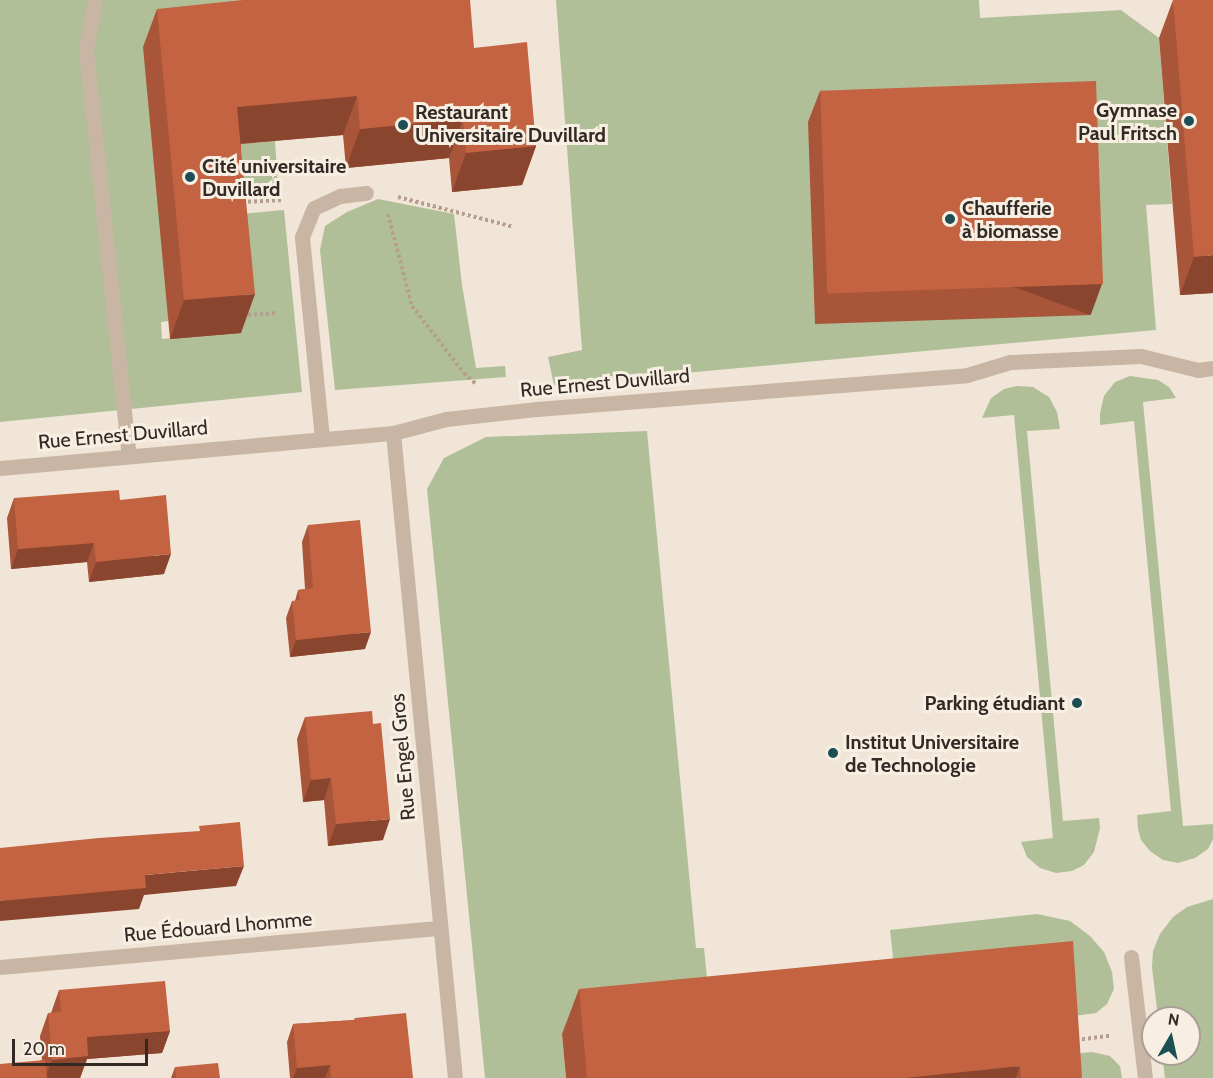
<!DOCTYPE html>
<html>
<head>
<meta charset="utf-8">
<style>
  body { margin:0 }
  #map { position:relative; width:1213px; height:1078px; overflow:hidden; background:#f0e5d7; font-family:Cabin,sans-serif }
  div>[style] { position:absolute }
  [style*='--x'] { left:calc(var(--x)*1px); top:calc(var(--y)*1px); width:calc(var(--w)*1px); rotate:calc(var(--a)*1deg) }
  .green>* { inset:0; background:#b1bf98 }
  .path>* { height:4px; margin-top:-2px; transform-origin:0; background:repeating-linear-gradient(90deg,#b49f8e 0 3px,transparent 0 6px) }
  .service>* { height:15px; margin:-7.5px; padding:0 7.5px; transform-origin:7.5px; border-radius:7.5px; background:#c8b5a4 }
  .minor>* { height:15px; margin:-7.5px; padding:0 7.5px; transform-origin:7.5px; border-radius:7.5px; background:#c8b5a4 }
  .wall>* { inset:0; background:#a95539 }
  .shaded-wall>* { inset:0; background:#89452e; transform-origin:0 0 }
  .building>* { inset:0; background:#c46342; transform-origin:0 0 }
  .dots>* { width:16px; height:16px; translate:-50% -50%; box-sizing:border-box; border:3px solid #f8efe3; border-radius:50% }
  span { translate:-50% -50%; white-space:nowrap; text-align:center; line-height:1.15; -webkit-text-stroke:6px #f8efe3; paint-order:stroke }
  .poi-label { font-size:20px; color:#332a26; font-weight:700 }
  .right { translate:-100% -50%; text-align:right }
  .left { translate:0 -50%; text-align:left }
  .street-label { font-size:20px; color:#332a26 }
  .north { position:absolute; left:1141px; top:1006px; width:60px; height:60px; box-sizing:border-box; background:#f8efe3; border:2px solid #a9a097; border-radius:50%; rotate:9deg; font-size:16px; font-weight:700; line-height:24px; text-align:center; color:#332a26 }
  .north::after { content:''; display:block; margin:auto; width:21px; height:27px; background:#1c4f54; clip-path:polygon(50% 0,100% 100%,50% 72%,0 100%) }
  .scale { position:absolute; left:12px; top:1039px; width:136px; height:27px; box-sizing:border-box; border:3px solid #332a26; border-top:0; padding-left:8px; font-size:18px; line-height:21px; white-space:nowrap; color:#332a26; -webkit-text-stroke:4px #f8efe3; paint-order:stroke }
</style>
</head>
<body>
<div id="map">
  <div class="green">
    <div style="clip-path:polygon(0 0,262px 0,168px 321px,161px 322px,162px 339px,241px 332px,230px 215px,284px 210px,302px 392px,0 422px)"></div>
    <div style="clip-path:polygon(556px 0,979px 0,980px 18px,1121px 10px,1159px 38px,1172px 204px,1146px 205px,1156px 330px,554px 385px,548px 357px,582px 350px)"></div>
    <div style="clip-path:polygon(216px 77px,275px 141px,278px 186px,227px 191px)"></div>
    <div style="clip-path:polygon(378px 199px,454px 214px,462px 285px,476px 368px,505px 366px,506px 377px,335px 390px,320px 250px,325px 226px,347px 212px)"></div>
    <div style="clip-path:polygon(1130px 376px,1158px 380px,1169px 387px,1176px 398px,1143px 402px,1183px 826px,1213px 824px,1213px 839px,1208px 849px,1195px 858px,1178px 863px,1163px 860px,1150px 851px,1141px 840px,1138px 829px,1137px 815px,1171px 811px,1134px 421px,1100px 425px,1100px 413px,1104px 396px,1115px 382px)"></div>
    <div style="clip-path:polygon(1017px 386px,1033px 387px,1049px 397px,1057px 412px,1060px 429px,1027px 431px,1063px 821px,1099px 818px,1100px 828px,1094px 852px,1084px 865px,1072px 871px,1056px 873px,1040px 868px,1027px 857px,1021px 842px,1053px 838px,1014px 415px,982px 418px,991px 398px,1004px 389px)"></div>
    <div style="clip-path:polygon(647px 431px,696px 948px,704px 948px,711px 1018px,562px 1034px,566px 1078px,485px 1078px,427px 489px,444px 458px,486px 437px)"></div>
    <div style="clip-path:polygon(1213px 899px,1213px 1078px,1165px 1078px,1162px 1054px,1189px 1054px,1189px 1018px,1158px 1018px,1152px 967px,1153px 951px,1160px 934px,1173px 917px,1187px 907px)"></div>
    <div style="clip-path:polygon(1037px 914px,1070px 921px,1090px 936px,1104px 952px,1112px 972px,1114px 989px,1107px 1004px,1096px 1013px,1059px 1018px,898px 1002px,890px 930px)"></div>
    <div style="clip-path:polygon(1092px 1052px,1110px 1056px,1120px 1066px,1122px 1078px,1063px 1078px,1061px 1055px)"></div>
  </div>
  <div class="path">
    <div style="--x:398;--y:197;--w:120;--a:14.5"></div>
    <div style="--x:242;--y:202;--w:41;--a:-2.8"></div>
    <div style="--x:388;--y:214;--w:95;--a:75.4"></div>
    <div style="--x:412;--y:306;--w:85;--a:52.2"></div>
    <div style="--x:464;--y:373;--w:16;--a:43"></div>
    <div style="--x:248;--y:315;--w:29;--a:-4"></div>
    <div style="--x:1076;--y:1040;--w:34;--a:-7"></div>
  </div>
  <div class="service">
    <div style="--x:95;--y:0;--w:50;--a:100.4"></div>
    <div style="--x:86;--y:49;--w:409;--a:84"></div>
    <div style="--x:322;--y:438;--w:202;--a:-95.7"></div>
    <div style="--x:302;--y:237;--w:31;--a:-68"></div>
    <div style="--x:314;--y:208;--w:29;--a:-25"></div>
    <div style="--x:340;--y:196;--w:26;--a:-7"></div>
    <div style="--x:1131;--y:957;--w:122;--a:83.4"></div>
  </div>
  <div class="minor">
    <div style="--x:393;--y:433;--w:648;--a:84.51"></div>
    <div style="--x:0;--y:468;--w:395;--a:-5.1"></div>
    <div style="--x:393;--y:433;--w:55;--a:-14.8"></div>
    <div style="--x:446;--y:419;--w:92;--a:-6.3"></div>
    <div style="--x:537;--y:409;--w:431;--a:-4.5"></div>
    <div style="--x:967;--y:375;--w:45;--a:-16.8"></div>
    <div style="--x:1010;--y:362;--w:131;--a:-2.6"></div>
    <div style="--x:1141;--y:356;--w:59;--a:13.8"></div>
    <div style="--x:1198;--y:370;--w:15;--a:-8"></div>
    <div style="--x:0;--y:967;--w:442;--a:-5.1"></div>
  </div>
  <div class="wall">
    <div style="clip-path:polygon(1173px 0,1213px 293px,1180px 295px,1159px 38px)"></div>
    <div style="clip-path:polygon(157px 9px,474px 48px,536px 146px,522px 185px,452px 192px,449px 158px,346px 168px,343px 135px,241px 144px,241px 333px,170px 339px,143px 47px)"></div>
    <div style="clip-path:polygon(820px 91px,1091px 315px,815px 324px,808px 122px)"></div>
    <div style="clip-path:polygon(14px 498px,120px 500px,164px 574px,89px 582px,87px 562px,11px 569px,7px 518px)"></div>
    <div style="clip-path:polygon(308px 525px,365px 649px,290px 657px,286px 618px,292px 601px,295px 601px,298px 590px,305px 589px,302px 542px)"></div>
    <div style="clip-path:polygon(305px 717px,383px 840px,328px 846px,324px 800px,303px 802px,297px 739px)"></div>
    <div style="clip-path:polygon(579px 989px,1082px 1078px,566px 1078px,562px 1034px)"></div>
    <div style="clip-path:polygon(59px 990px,170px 1031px,162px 1053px,87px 1059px,80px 1078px,0 1078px,42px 1060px,40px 1036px,48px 1013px,51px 1013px)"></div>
    <div style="clip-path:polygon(355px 1018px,413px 1078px,290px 1078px,287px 1042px,293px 1024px,354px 1020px)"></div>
    <div style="clip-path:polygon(175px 1067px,220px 1078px,171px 1078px)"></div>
  </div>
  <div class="shaded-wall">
    <div style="clip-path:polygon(357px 96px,343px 135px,223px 145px,237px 107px)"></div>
    <div style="clip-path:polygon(463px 119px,449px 158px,346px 168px,360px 129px)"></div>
    <div style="clip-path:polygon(536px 146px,522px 185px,452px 192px,466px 153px)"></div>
    <div style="clip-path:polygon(1213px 255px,1213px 293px,1180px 295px,1194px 257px)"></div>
    <div style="left:1102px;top:284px;width:33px;height:275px;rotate:110deg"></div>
    <div style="clip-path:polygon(255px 294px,241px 333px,170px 339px,184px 300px)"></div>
    <div style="clip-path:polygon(94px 543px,87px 562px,11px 569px,18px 549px)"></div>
    <div style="clip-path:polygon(171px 554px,164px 574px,89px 582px,96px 562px)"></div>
    <div style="clip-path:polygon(371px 632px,365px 649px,290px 657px,296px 640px)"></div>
    <div style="clip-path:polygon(331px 778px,324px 800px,303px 802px,311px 780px)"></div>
    <div style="clip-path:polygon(390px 819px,383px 840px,328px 846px,336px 824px)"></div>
    <div style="clip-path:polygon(244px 866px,236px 886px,144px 895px,139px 909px,0 921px,0 901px,145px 875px)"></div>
    <div style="clip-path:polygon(170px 1031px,162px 1053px,87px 1059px,80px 1078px,45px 1078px,52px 1060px,87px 1037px)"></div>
    <div style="clip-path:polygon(330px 1065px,325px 1078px,293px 1078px,297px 1068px)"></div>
    <div style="clip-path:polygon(1020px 1066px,1016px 1078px,904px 1078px)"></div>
  </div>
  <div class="building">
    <div style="clip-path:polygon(243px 0,470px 0,474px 48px,527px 42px,536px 146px,466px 153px,463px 119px,360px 129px,357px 96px,237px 107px,255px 294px,184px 300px,157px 9px)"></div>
    <div style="clip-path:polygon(1173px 0,1213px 0,1213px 255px,1194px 257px)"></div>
    <div style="left:1096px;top:81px;width:203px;height:276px;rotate:88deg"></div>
    <div style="clip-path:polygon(119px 490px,120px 500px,166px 495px,171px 554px,96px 562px,94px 543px,18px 549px,14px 498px)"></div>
    <div style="clip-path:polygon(360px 520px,371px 632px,296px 640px,292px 601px,300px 600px,298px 590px,313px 588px,308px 525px)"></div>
    <div style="clip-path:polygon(372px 711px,373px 724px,381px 723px,390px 819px,336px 824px,331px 778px,311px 780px,305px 717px)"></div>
    <div style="clip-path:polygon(240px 822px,244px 866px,145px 875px,146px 888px,0 901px,0 848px,99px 838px,200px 831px,199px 826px)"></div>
    <div style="clip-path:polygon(1073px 941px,1081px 1062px,1082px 1078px,1021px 1078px,1020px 1066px,904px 1078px,587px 1078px,579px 989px)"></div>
    <div style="clip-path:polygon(165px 981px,170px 1031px,87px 1037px,88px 1056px,52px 1060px,48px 1013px,61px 1012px,59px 990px)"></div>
    <div style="clip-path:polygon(406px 1013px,413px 1078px,331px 1078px,330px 1065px,297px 1068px,293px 1024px,355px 1020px,355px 1018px)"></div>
    <div style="clip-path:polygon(45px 1060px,47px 1078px,0 1078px,0 1064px)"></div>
    <div style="clip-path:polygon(218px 1063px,220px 1078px,176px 1078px,175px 1067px)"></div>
  </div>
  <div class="dots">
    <div style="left:1189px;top:121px;background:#1c4f54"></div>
    <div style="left:403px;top:125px;background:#1c4f54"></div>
    <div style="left:190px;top:177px;background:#1c4f54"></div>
    <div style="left:950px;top:219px;background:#1c4f54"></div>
    <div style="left:1077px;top:703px;background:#1c4f54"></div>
    <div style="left:833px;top:753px;background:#1c4f54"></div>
  </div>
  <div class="poi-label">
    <span class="right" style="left:1177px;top:122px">Gymnase<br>Paul Fritsch</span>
    <span class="left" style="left:415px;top:124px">Restaurant<br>Universitaire Duvillard</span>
    <span class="left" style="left:202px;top:178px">Cité universitaire<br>Duvillard</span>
    <span class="left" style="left:962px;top:220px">Chaufferie<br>à biomasse</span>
    <span class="right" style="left:1065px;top:703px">Parking étudiant</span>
    <span class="left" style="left:845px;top:754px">Institut Universitaire<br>de Technologie</span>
  </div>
  <div class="street-label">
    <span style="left:605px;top:383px;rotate:-5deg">Rue Ernest Duvillard</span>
    <span style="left:123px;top:435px;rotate:-5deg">Rue Ernest Duvillard</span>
    <span style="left:403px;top:757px;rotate:-95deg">Rue Engel Gros</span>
    <span style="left:218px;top:927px;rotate:-5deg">Rue Édouard Lhomme</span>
  </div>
  <div class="north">N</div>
  <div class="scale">20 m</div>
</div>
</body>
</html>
